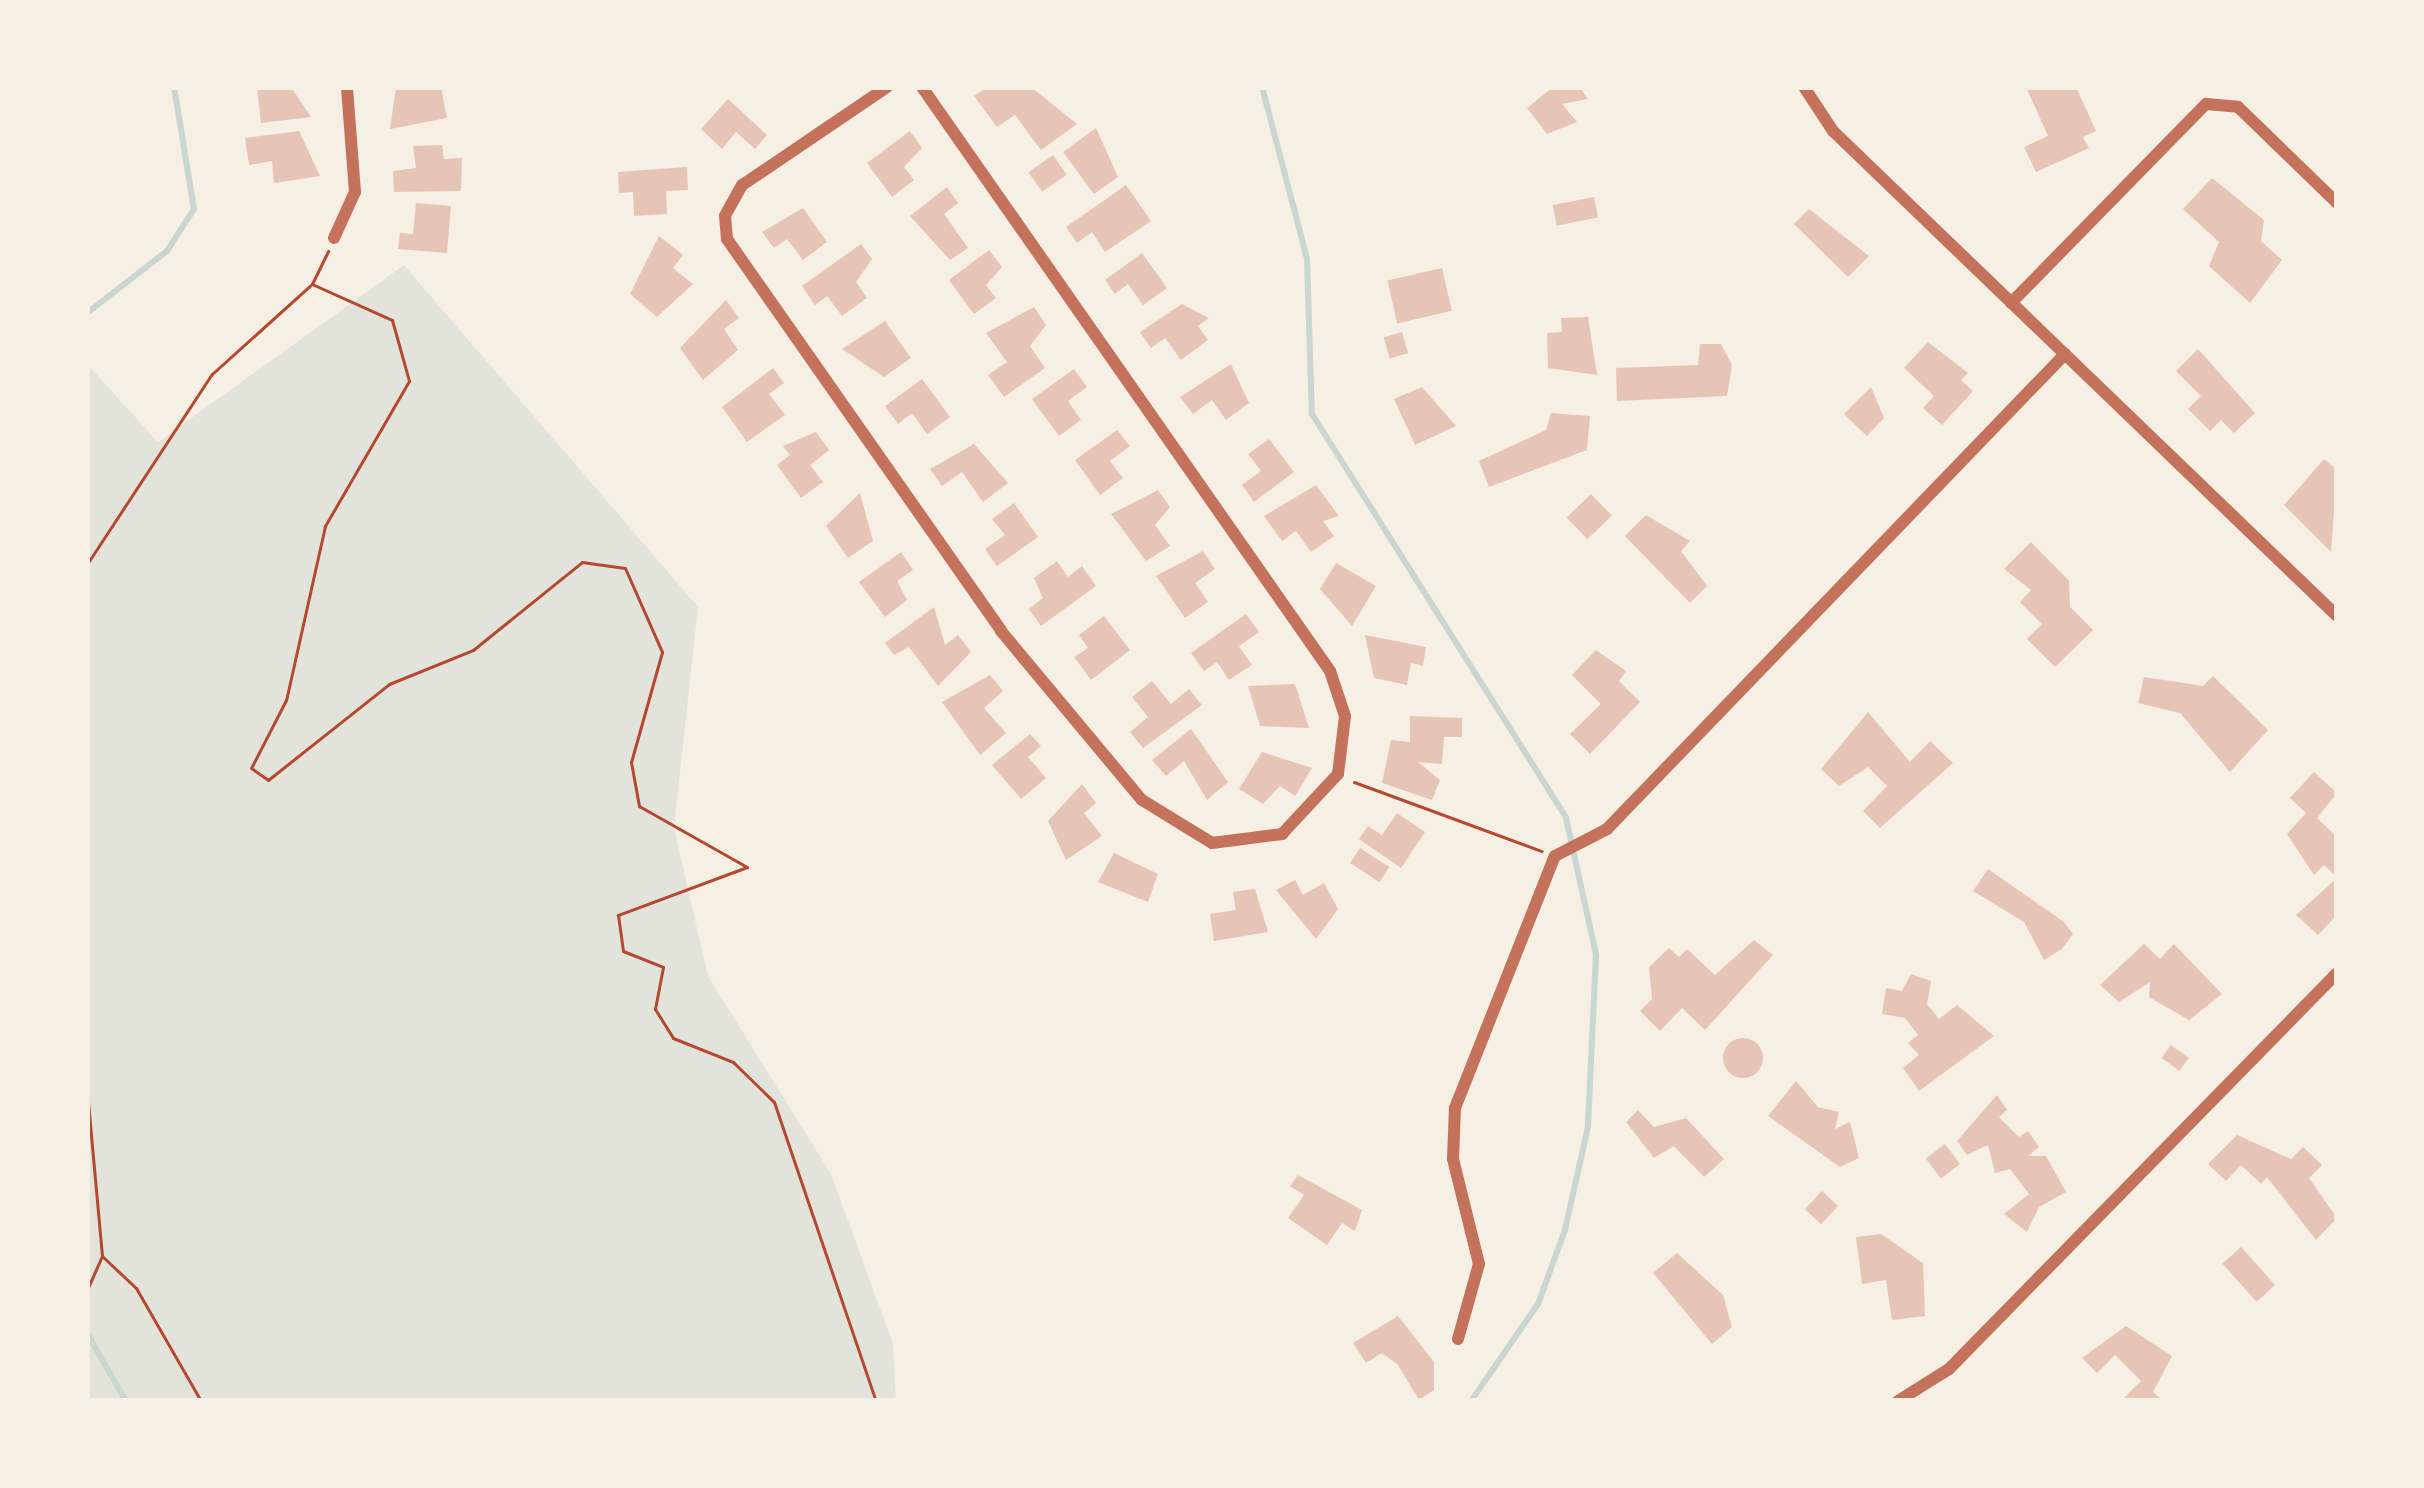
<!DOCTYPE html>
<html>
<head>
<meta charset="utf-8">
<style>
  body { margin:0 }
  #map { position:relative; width:2424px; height:1488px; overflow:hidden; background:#f6efe4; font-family:"Archivo Narrow",sans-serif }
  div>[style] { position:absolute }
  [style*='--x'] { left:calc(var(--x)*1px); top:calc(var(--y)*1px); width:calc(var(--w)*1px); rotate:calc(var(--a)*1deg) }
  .green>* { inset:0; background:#e2e4dc }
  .stream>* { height:6px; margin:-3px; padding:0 3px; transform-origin:3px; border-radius:3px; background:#c9d6d2 }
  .building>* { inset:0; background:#e6c5b7; transform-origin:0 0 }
  .round { border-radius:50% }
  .path>* { height:3px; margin:-1.5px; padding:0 1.5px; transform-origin:1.5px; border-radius:1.5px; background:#b5482f }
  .minor>* { height:12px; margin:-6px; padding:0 6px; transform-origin:6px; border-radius:6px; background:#c5725c }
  span { translate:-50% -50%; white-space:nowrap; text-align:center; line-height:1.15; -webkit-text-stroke:9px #f6efe4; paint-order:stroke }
  .frame { position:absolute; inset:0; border:90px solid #f6efe4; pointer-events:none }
</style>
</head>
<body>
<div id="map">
  <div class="green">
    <div style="clip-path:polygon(404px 265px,698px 607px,674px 828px,708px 976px,831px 1174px,893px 1344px,896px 1401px,87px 1401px,87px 364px,158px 442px)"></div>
  </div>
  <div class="stream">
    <div style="--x:1262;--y:87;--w:178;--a:75.3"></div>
    <div style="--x:1307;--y:259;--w:155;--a:88.2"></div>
    <div style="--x:1312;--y:414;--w:477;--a:57.8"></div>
    <div style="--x:1566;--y:818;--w:140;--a:77.6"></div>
    <div style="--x:1596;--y:955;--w:172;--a:92.7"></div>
    <div style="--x:1588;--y:1127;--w:106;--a:102.6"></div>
    <div style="--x:1565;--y:1230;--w:79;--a:110"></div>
    <div style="--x:1538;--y:1304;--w:118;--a:124.6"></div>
    <div style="--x:87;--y:313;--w:101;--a:-37.8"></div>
    <div style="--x:167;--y:251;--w:50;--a:-57.3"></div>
    <div style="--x:194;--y:209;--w:124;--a:-99.3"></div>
    <div style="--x:87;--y:1333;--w:78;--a:60.2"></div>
  </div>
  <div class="building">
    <div style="clip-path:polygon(257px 87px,291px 87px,311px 117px,261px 123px)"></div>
    <div style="clip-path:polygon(396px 87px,441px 87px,447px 118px,390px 129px)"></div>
    <div style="clip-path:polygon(987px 87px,1031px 87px,1077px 124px,1041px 150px,1015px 115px,997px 127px,974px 96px)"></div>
    <div style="clip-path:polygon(1553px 87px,1580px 87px,1588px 99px,1562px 104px,1577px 122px,1547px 134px,1527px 108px)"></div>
    <div style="clip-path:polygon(2026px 87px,2076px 87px,2096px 131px,2083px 137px,2089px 148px,2036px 172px,2024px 147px,2048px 136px)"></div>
    <div style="clip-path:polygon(728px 99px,767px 135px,755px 149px,736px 132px,722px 149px,701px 129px)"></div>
    <div style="clip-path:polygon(1096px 128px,1118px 177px,1094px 194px,1063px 152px)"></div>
    <div style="clip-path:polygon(299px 131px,320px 176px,274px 183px,272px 161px,249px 165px,245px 138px)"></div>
    <div style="clip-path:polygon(910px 131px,922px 148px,904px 167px,914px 180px,892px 197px,867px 163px)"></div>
    <div style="clip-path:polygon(442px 145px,444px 159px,462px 158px,461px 191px,394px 192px,393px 171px,416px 168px,413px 146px)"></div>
    <div style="left:1053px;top:155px;width:24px;height:30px;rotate:55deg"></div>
    <div style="clip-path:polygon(687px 167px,688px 190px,666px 191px,667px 214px,634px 216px,633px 192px,619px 193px,618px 172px)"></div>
    <div style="clip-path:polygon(2212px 178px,2264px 220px,2261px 241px,2282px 260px,2250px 303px,2209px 266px,2219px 242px,2183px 209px)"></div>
    <div style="clip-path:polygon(1126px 185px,1151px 221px,1105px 252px,1092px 232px,1077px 243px,1066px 227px)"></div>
    <div style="clip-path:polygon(947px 187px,958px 203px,944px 214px,968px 248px,950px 260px,910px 216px)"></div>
    <div style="left:1594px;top:197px;width:21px;height:42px;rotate:79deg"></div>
    <div style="clip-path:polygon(416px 203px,451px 206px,447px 253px,398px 249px,400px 233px,413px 234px)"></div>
    <div style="clip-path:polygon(803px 208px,827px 242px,803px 260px,787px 239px,774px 248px,762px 232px)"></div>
    <div style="clip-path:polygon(1809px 209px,1869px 256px,1848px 277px,1794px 224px)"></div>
    <div style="clip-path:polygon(659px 236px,683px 255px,673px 268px,693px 284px,657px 317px,630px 294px)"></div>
    <div style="clip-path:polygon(861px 244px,872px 259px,856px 282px,867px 298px,842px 316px,827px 296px,815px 305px,802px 286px)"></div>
    <div style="clip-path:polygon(989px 250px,1002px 267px,986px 285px,996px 298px,974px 314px,949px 280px)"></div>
    <div style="clip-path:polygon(1142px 253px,1167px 288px,1143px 305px,1128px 284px,1115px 294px,1105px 280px)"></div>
    <div style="left:1442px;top:268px;width:44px;height:56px;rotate:77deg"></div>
    <div style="clip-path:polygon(726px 300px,739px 318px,724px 329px,738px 350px,703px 380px,680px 348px)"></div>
    <div style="clip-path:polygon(1182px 304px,1209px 318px,1198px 326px,1208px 340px,1181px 360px,1165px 338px,1151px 348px,1140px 332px)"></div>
    <div style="clip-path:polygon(1034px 307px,1046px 325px,1030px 346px,1045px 368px,1004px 397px,988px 375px,1007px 362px,986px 333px)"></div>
    <div style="clip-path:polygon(1588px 317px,1597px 375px,1548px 368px,1547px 333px,1562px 332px,1561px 318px)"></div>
    <div style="clip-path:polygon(885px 321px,911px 358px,884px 377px,842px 349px)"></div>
    <div style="left:1402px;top:332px;width:22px;height:19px;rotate:74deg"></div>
    <div style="clip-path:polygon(1928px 342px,1968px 373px,1961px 380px,1973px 391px,1942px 425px,1923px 408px,1934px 396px,1904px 368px)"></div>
    <div style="clip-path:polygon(1700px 344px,1721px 344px,1732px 365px,1727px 396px,1617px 401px,1616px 368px,1698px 365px)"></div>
    <div style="clip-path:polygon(2198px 349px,2255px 413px,2234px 433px,2221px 420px,2210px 431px,2188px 409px,2201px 396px,2176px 371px)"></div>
    <div style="clip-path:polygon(1231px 364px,1249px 403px,1226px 420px,1212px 400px,1193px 414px,1180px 397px)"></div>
    <div style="clip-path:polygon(773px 368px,784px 383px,769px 394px,785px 415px,747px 442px,722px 407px)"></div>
    <div style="clip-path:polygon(1074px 369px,1087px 387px,1068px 401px,1081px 420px,1059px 436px,1032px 399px)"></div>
    <div style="clip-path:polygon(922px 379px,950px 417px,927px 434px,912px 413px,898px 424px,885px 406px)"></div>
    <div style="clip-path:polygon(1422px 387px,1456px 426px,1415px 445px,1394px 399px)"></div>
    <div style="clip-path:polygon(1871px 387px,1884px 418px,1867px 436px,1844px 414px)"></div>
    <div style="clip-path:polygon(1551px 413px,1590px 416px,1587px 450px,1489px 487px,1479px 461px,1546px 430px)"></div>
    <div style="clip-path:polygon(1117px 430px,1130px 446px,1110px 461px,1123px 478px,1100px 495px,1075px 460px)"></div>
    <div style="clip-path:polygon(816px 432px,829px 450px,810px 465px,823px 482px,801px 498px,777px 465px,790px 455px,783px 446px)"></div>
    <div style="clip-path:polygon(1269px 439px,1294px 472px,1254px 502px,1242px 485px,1261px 471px,1248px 454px)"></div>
    <div style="clip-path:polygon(974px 444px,1008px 483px,983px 502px,962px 472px,942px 486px,930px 469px)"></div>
    <div style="clip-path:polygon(2324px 459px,2337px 470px,2331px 552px,2284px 505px)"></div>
    <div style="clip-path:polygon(1316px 485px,1339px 516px,1323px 521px,1334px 536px,1311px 552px,1296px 531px,1282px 541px,1264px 516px)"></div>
    <div style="clip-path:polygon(1158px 490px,1170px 507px,1155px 525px,1170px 546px,1146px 561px,1111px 514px)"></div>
    <div style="clip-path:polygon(860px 493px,873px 541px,848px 558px,826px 526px)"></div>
    <div style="left:1591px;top:494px;width:30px;height:34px;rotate:46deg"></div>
    <div style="clip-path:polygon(1014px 503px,1038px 537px,997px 566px,985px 549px,1005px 535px,992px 519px)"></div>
    <div style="clip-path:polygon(1646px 515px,1690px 541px,1681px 551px,1707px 586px,1690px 603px,1625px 536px)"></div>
    <div style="clip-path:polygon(2031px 542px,2069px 581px,2070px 607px,2093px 630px,2055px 667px,2027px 639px,2042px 624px,2020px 602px,2031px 590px,2004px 569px)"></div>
    <div style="clip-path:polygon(1203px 551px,1215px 569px,1195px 583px,1208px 602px,1185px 618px,1156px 576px)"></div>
    <div style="clip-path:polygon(901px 552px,913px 570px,897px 581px,907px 600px,885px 617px,859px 582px)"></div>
    <div style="clip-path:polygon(1057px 561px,1068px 577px,1082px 566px,1096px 586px,1041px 626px,1029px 609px,1043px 598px,1034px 578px)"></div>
    <div style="clip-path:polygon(1336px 563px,1376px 586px,1352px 626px,1320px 589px)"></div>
    <div style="clip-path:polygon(934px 607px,945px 645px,958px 635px,971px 652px,938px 686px,909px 647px,894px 655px,885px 643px)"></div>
    <div style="clip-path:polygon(1246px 614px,1259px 632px,1239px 646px,1252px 665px,1229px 680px,1217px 662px,1204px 671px,1191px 653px)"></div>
    <div style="clip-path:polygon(1104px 616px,1130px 650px,1091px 680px,1074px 657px,1088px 648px,1079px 635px)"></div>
    <div style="clip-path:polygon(1365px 635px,1426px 647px,1423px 666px,1411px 663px,1407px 685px,1374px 678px)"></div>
    <div style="clip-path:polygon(1596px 650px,1626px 671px,1619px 681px,1640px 702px,1590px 754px,1570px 734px,1601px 704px,1572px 675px)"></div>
    <div style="clip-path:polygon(990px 675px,1003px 691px,984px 708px,1006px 733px,980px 755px,942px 702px)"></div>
    <div style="clip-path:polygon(2213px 676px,2268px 730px,2230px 772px,2180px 713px,2138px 703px,2144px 677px,2203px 686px)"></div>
    <div style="clip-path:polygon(1152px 681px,1171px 704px,1189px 689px,1202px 705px,1143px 748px,1130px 732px,1148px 717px,1132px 697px)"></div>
    <div style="clip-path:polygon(1295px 684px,1309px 728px,1260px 726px,1248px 686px)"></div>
    <div style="clip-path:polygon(1868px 712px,1910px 762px,1930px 741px,1953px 763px,1880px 828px,1863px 811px,1887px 786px,1868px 767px,1839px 786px,1821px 769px)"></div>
    <div style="clip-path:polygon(1410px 716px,1462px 718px,1462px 737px,1444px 737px,1442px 764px,1418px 762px,1440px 780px,1432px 800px,1382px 783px,1391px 740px,1410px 742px)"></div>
    <div style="clip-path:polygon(1191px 729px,1228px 782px,1207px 800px,1184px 761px,1166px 776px,1152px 760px)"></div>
    <div style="clip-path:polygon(1030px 734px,1041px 746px,1028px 757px,1046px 778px,1021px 799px,992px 765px)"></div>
    <div style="clip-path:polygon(1262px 752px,1312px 768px,1295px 796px,1280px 786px,1263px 804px,1239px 789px)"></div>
    <div style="clip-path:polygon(2314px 772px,2337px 793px,2317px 818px,2337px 837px,2337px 877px,2324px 865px,2314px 875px,2287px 834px,2306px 813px,2290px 798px)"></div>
    <div style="clip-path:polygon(1082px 784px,1096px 803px,1084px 813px,1102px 836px,1066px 860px,1048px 821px)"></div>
    <div style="clip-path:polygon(1397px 813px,1425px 832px,1401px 868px,1359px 839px,1368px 826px,1382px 835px)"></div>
    <div style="left:1360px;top:848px;width:35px;height:18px;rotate:33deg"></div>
    <div style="clip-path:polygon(1114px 853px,1158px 874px,1148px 902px,1098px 882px)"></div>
    <div style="clip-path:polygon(1988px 869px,2064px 922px,2073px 934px,2062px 949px,2044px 960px,2024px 922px,1973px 891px)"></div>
    <div style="clip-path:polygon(2337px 878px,2337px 915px,2318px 935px,2296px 915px)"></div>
    <div style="clip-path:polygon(1295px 880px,1303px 895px,1324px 883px,1338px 909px,1316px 939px,1276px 890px)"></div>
    <div style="clip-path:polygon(1255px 889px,1268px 932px,1214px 941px,1210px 914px,1236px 910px,1233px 892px)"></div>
    <div style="clip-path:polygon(1754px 940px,1773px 955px,1705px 1030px,1682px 1008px,1660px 1031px,1640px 1011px,1652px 999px,1649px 967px,1669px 948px,1679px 957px,1687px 949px,1715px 975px)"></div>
    <div style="clip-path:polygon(2144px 944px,2160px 959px,2174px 944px,2222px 994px,2189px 1020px,2149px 997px,2150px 982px,2119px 1002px,2100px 985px)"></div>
    <div style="clip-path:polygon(1911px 974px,1931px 981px,1927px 1004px,1939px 1019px,1957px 1005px,1994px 1036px,1919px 1091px,1903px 1068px,1919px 1055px,1908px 1043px,1918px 1035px,1905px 1018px,1882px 1014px,1886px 988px,1902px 991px)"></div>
    <div class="round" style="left:1723px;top:1038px;width:40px;height:40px"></div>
    <div style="left:2171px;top:1045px;width:22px;height:16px;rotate:36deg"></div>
    <div style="clip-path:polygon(1796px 1081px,1818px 1107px,1839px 1112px,1835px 1129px,1850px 1122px,1859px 1158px,1840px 1167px,1768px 1116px)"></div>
    <div style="clip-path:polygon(1997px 1095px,2007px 1110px,1999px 1117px,2019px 1137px,2028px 1131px,2039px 1147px,2028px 1156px,2046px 1156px,2066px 1192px,2039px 1207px,2027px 1232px,2004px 1214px,2029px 1194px,2010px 1169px,1995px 1173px,1988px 1145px,1967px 1155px,1957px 1141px)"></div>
    <div style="clip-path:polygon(1638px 1110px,1654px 1127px,1686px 1118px,1724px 1159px,1704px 1177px,1674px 1146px,1654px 1158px,1626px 1122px)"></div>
    <div style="clip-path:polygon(2237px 1135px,2291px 1159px,2303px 1147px,2322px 1165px,2309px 1178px,2337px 1218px,2316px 1240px,2267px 1177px,2261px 1184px,2241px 1165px,2226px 1181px,2208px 1164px)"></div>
    <div style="left:1945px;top:1144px;width:25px;height:24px;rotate:53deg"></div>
    <div style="clip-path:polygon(1298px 1175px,1362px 1210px,1355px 1231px,1342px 1223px,1327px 1245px,1288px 1218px,1304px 1195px,1290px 1186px)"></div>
    <div style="left:1822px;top:1191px;width:22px;height:25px;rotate:43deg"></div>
    <div style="clip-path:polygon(1881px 1234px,1923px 1263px,1925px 1316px,1892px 1320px,1886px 1280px,1862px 1284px,1856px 1237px)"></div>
    <div style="left:2241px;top:1247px;width:51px;height:25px;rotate:48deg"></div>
    <div style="clip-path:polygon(1677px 1253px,1723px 1295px,1732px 1327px,1712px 1344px,1653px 1273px)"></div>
    <div style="clip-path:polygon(1398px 1316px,1434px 1362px,1434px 1390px,1419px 1400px,1398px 1365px,1382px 1353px,1366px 1363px,1353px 1343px)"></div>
    <div style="clip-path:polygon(2126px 1326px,2172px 1356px,2153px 1392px,2163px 1401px,2121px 1401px,2141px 1381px,2115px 1355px,2097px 1373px,2082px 1358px)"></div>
  </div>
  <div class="path">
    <div style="--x:312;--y:284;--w:88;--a:24.2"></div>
    <div style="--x:392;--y:320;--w:63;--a:74.4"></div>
    <div style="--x:409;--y:381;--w:168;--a:120.1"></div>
    <div style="--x:325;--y:526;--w:178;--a:102.6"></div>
    <div style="--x:286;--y:700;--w:76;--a:117.2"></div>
    <div style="--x:251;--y:768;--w:21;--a:35"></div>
    <div style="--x:268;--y:780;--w:154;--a:-38.4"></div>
    <div style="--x:389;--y:684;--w:91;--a:-22"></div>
    <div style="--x:473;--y:650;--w:140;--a:-38.9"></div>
    <div style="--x:582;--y:562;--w:43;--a:7.9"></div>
    <div style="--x:625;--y:568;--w:92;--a:66.2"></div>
    <div style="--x:662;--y:652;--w:114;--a:105.7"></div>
    <div style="--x:631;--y:762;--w:45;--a:79.7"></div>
    <div style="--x:639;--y:806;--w:124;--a:29.5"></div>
    <div style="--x:747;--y:867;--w:138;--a:159.6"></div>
    <div style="--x:618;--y:915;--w:36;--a:82"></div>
    <div style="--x:623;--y:951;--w:43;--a:21.8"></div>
    <div style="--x:663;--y:967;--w:43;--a:100.8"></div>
    <div style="--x:655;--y:1009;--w:34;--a:58"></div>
    <div style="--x:673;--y:1038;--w:65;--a:21.8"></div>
    <div style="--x:733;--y:1062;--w:57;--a:44.3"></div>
    <div style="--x:774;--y:1102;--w:316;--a:71.2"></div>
    <div style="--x:87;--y:564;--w:227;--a:-56.7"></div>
    <div style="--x:212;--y:374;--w:135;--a:-42"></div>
    <div style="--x:312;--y:284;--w:37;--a:-64"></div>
    <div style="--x:1354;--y:782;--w:200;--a:20.2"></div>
    <div style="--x:87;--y:1091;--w:166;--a:84.8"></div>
    <div style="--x:102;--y:1256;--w:37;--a:114"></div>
    <div style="--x:102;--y:1256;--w:47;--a:43.3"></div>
    <div style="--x:136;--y:1288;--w:130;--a:60.1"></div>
  </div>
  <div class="minor">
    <div style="--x:887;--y:87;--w:175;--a:145.9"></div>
    <div style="--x:742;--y:185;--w:35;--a:119"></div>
    <div style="--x:725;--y:216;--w:23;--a:85"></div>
    <div style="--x:727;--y:239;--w:478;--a:55"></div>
    <div style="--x:1001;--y:631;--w:220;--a:50.2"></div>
    <div style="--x:1142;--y:800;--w:82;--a:31.6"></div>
    <div style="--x:1212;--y:843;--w:71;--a:-7.3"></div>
    <div style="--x:1282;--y:834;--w:82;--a:-47"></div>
    <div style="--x:1338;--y:774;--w:58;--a:-83.1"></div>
    <div style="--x:1345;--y:716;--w:47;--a:-108.4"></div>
    <div style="--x:1330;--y:671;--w:712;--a:-124.94"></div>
    <div style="--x:1804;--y:87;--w:53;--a:56.6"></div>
    <div style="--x:1833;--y:131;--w:699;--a:43.9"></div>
    <div style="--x:334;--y:238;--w:51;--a:-65.5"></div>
    <div style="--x:355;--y:192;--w:105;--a:-94.4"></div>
    <div style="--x:2011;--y:303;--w:279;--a:-45.6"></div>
    <div style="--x:2206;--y:104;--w:32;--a:5"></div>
    <div style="--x:2238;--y:107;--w:138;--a:44.1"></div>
    <div style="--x:1458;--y:1339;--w:78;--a:-74.4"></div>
    <div style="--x:1479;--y:1264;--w:108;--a:-103.9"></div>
    <div style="--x:1453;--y:1159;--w:51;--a:-87.8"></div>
    <div style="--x:1455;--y:1108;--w:271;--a:-68.4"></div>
    <div style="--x:1555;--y:856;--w:59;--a:-27.4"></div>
    <div style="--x:1607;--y:829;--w:660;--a:-46.04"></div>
    <div style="--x:1898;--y:1401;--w:60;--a:-32.1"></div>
    <div style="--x:1949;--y:1369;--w:554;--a:-45.58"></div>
  </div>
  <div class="frame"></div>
</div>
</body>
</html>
